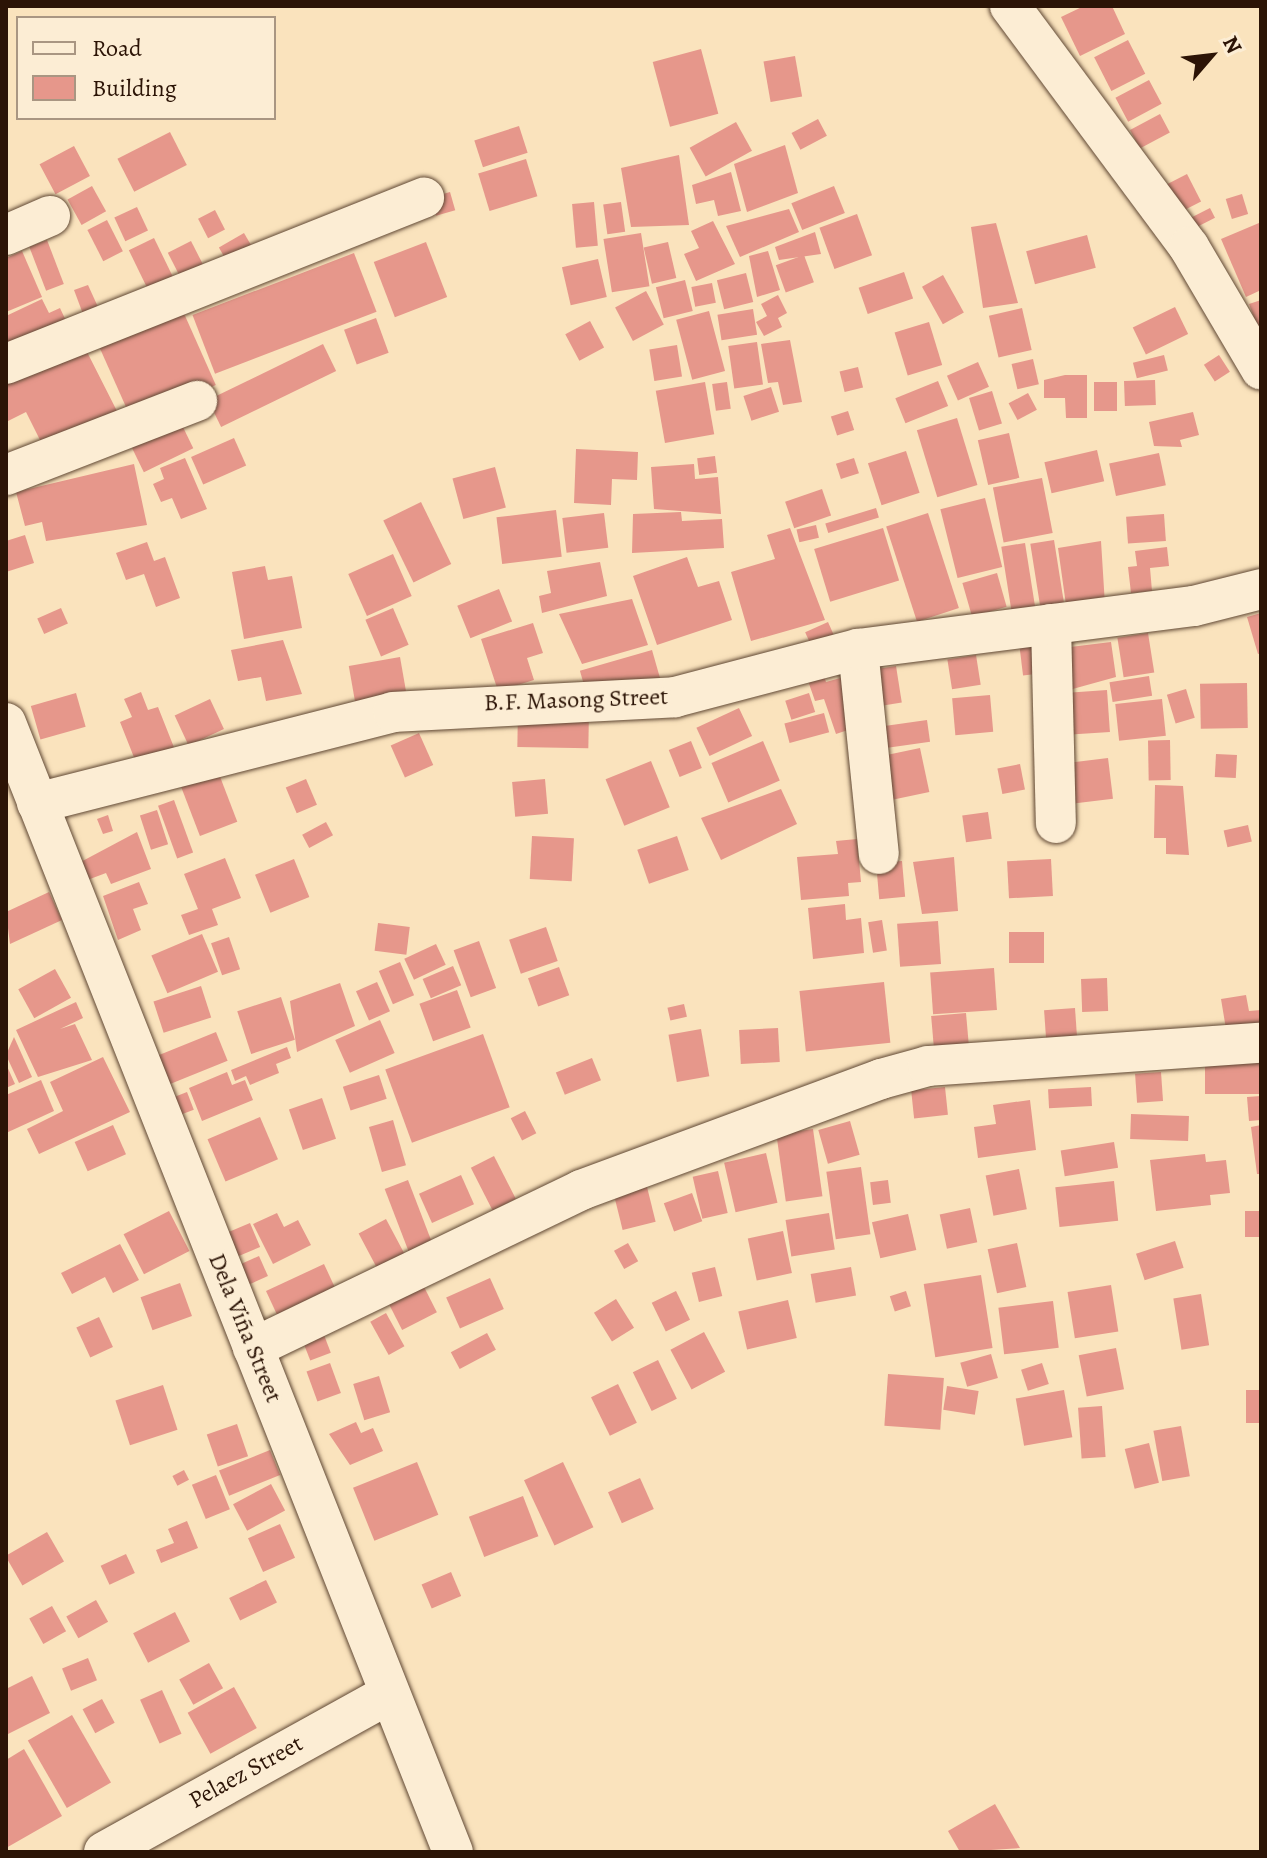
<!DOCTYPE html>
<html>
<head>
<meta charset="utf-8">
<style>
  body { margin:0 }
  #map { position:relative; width:1267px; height:1858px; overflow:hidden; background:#fae3bd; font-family:Alegreya,serif }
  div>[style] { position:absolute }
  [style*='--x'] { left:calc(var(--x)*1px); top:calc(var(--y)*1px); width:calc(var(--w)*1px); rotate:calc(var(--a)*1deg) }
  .building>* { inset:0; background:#e6978b; transform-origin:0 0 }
  .roads { filter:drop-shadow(0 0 2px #604834) drop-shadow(0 0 2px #604834) }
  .minor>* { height:40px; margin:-20px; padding:0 20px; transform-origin:20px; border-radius:20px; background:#fcedd4 }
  span { translate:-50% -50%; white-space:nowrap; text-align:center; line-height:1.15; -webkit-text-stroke:6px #fcedd4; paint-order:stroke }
  .street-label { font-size:24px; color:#2c1406 }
  .frame { position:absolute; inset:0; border:8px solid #2c1406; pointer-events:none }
  .legend { position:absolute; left:16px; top:16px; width:260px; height:104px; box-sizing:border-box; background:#fcedd4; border:2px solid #a99682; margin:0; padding:10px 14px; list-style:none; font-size:24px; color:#2c1406 }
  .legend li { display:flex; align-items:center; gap:16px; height:40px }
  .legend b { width:40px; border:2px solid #a99682 }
  .north { position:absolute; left:1171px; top:16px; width:80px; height:80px; -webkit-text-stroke:6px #fcedd4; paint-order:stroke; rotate:62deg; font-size:22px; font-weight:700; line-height:32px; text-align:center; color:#2c1406 }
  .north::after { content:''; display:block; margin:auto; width:28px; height:36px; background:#2c1406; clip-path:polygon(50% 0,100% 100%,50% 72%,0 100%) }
</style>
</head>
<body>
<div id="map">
  <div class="building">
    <div style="clip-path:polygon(1084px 6px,1112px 6px,1125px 34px,1080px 56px,1061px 17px)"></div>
    <div style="left:1128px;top:40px;width:38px;height:38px;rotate:63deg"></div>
    <div style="left:701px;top:49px;width:67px;height:50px;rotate:75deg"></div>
    <div style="left:795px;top:56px;width:41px;height:32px;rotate:80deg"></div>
    <div style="left:1149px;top:80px;width:27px;height:38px;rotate:62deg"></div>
    <div style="left:1160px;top:114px;width:21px;height:34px;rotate:62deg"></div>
    <div style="left:818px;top:119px;width:19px;height:30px;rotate:62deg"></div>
    <div style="left:736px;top:122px;width:33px;height:53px;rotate:61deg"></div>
    <div style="left:519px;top:126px;width:28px;height:47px;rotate:72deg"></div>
    <div style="left:170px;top:132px;width:37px;height:59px;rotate:63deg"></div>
    <div style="clip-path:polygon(785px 145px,798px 193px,747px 212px,734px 164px)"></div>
    <div style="left:74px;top:146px;width:34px;height:39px;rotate:62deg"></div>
    <div style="clip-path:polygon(679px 155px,689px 225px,631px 227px,621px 168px)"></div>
    <div style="left:526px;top:159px;width:39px;height:50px;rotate:73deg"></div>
    <div style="clip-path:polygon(731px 172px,741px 211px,718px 216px,714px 200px,696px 204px,692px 185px)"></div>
    <div style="left:1187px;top:174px;width:31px;height:29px;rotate:63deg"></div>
    <div style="left:92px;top:186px;width:29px;height:28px;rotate:61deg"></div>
    <div style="left:834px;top:186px;width:29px;height:46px;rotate:68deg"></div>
    <div style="left:450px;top:192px;width:19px;height:20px;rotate:74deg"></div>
    <div style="left:1242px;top:194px;width:21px;height:17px;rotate:73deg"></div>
    <div style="left:594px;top:202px;width:44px;height:22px;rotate:85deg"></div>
    <div style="left:621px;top:202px;width:30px;height:18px;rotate:82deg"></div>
    <div style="left:137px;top:207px;width:26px;height:25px;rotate:65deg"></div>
    <div style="left:1210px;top:208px;width:11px;height:27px;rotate:63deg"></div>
    <div style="clip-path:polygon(789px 209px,799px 232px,740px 257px,726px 226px)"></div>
    <div style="left:215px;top:210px;width:22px;height:19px;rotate:63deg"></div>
    <div style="left:857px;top:214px;width:44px;height:40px;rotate:70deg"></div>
    <div style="left:107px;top:220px;width:35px;height:22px;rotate:63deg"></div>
    <div style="clip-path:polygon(713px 221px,735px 264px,696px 281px,684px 254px,699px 248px,691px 231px)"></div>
    <div style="clip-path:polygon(996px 223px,1018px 303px,983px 308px,971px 227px)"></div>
    <div style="clip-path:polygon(1259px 223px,1261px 290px,1246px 297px,1221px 239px)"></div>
    <div style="clip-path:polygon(815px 232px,821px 254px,779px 260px,775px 247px)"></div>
    <div style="left:244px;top:233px;width:22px;height:29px;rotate:60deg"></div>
    <div style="left:641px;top:233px;width:54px;height:38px;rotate:81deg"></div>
    <div style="left:1087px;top:235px;width:34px;height:63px;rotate:75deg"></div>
    <div style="left:154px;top:238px;width:53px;height:28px;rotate:64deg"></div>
    <div style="left:47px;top:240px;width:47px;height:19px;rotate:69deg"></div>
    <div style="left:191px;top:241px;width:27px;height:26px;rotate:63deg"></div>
    <div style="left:426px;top:242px;width:59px;height:56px;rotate:69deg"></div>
    <div style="left:668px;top:242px;width:37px;height:25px;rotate:77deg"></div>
    <div style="clip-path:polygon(22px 251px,42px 297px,6px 312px,6px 258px)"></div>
    <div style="clip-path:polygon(768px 251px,780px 290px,757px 297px,749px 256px)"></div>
    <div style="left:354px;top:253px;width:63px;height:173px;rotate:69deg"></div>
    <div style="left:804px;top:255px;width:29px;height:30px;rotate:70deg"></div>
    <div style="left:598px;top:259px;width:39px;height:37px;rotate:77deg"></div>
    <div style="left:904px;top:272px;width:28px;height:48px;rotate:71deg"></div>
    <div style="left:746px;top:273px;width:30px;height:30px;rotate:76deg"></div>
    <div style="left:943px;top:275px;width:43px;height:24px;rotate:61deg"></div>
    <div style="left:685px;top:280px;width:32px;height:30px;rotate:76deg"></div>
    <div style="left:712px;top:283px;width:20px;height:21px;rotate:79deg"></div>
    <div style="clip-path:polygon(88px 285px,98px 307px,83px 314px,74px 290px)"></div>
    <div style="left:646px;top:291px;width:38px;height:35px;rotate:62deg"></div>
    <div style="clip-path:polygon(778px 295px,787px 313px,778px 318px,782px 327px,764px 336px,756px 322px,767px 316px,761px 304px)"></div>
    <div style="clip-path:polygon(42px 299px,49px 313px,60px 308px,67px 323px,6px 360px,6px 316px)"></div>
    <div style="left:178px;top:300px;width:93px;height:91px;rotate:66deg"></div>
    <div style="clip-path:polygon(1261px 300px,1261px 337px,1249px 304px)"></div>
    <div style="left:1175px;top:307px;width:30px;height:47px;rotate:64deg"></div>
    <div style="left:1022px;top:308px;width:43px;height:34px;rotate:77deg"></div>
    <div style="left:753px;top:309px;width:26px;height:36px;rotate:81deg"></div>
    <div style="left:709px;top:311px;width:62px;height:34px;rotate:75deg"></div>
    <div style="left:376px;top:318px;width:37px;height:34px;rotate:70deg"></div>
    <div style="left:590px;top:321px;width:30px;height:28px;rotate:62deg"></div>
    <div style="left:929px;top:322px;width:45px;height:36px;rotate:73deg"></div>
    <div style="clip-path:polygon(790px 340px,802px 402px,783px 405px,778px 382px,768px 383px,761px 344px)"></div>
    <div style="left:757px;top:342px;width:43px;height:29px;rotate:82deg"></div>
    <div style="left:323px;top:344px;width:30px;height:128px;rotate:64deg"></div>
    <div style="left:677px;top:345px;width:32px;height:28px;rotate:81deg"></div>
    <div style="clip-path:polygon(84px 346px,121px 419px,47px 454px,26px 412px,6px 422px,6px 384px)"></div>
    <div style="left:1164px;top:355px;width:16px;height:32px;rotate:76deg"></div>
    <div style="left:1219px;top:355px;width:20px;height:18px;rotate:57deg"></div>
    <div style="left:1033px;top:359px;width:26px;height:22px;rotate:77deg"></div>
    <div style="left:978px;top:362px;width:27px;height:34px;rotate:66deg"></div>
    <div style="left:858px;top:367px;width:21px;height:19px;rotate:76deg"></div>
    <div style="clip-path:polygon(1065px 375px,1087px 375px,1087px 418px,1066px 418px,1065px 398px,1044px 398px,1044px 380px)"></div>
    <div style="left:1155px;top:380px;width:25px;height:31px;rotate:88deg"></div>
    <div style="left:938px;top:381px;width:27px;height:46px;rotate:68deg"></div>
    <div style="left:705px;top:382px;width:53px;height:50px;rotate:80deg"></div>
    <div style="left:727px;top:382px;width:27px;height:15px;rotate:82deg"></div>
    <div style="left:1094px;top:382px;width:23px;height:29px"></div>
    <div style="left:771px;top:387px;width:26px;height:29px;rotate:72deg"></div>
    <div style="left:992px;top:391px;width:34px;height:24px;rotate:73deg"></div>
    <div style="left:1028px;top:393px;width:19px;height:22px;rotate:62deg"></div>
    <div style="left:848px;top:411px;width:20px;height:18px;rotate:72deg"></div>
    <div style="clip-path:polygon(1193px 412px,1199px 435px,1180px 440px,1182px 447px,1154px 446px,1149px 422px)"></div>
    <div style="left:957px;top:418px;width:70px;height:42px;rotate:73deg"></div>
    <div style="left:181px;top:423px;width:28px;height:55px;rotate:64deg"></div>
    <div style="left:1009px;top:433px;width:46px;height:32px;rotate:77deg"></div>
    <div style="left:234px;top:438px;width:30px;height:47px;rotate:66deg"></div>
    <div style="clip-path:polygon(576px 449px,638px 452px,637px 480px,612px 479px,611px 505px,574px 503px)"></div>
    <div style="left:1097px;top:450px;width:32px;height:54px;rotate:77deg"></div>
    <div style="left:906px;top:451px;width:44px;height:40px;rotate:72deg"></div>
    <div style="left:1159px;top:453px;width:33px;height:51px;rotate:78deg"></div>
    <div style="left:715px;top:456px;width:17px;height:18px;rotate:83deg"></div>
    <div style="clip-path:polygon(185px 458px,207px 509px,181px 519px,172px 498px,161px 502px,153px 484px,164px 479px,160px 468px)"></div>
    <div style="left:854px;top:458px;width:16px;height:19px;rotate:72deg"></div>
    <div style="clip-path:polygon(134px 464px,147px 525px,46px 541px,42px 522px,25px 526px,16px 492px)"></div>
    <div style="clip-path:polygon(694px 464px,695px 479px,718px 477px,721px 514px,654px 509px,651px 467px)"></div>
    <div style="left:495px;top:467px;width:42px;height:44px;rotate:75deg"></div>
    <div style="left:1042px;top:478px;width:56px;height:50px;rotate:79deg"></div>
    <div style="left:822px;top:489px;width:28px;height:39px;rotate:71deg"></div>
    <div style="left:985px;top:498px;width:71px;height:46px;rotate:76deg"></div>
    <div style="left:421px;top:502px;width:69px;height:42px;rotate:64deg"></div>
    <div style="left:876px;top:508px;width:10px;height:53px;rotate:73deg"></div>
    <div style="left:556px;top:510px;width:47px;height:60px;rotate:83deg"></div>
    <div style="clip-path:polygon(681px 512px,682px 521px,722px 519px,724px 548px,632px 553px,633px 514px)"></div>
    <div style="left:604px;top:513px;width:35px;height:42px;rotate:83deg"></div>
    <div style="left:928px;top:513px;width:100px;height:44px;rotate:72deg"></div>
    <div style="left:1164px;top:514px;width:27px;height:38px;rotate:86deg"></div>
    <div style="left:816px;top:525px;width:13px;height:20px;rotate:77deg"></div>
    <div style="clip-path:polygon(790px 528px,825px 620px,751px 641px,731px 572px,775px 559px,767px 535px)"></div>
    <div style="left:883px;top:528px;width:55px;height:72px;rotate:73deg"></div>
    <div style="clip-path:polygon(25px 535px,34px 563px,6px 572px,6px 541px)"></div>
    <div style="left:1054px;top:540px;width:67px;height:24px;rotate:81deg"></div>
    <div style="clip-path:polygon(1101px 541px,1105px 605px,1067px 612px,1058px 548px)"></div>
    <div style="clip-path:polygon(147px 542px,154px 561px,165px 557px,180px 598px,156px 607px,144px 574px,126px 580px,116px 553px)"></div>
    <div style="left:1025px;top:543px;width:76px;height:24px;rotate:81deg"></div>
    <div style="clip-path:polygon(1167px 547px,1169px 566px,1150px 568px,1152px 591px,1131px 593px,1128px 567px,1137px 566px,1135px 551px)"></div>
    <div style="left:393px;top:554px;width:46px;height:49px;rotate:66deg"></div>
    <div style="clip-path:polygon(687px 557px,698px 587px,719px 581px,732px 620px,657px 645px,633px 576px)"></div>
    <div style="clip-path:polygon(600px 562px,607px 596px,542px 613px,539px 596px,551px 593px,547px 571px)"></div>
    <div style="clip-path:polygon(265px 566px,268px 580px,292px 576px,302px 628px,244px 639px,232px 572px)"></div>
    <div style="left:997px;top:573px;width:35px;height:36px;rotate:74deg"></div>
    <div style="left:499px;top:589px;width:35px;height:45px;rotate:68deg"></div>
    <div style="clip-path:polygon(632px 599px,648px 645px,582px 664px,559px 614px)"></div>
    <div style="left:61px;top:608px;width:17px;height:26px;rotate:66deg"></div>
    <div style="left:393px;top:608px;width:40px;height:30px;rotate:67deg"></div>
    <div style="clip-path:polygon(1261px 613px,1261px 653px,1258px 654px,1247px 617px)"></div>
    <div style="left:828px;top:622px;width:22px;height:25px;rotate:66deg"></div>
    <div style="clip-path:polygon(533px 623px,543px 653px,527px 658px,534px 680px,498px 691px,481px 639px)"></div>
    <div style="left:1148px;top:633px;width:40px;height:31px;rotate:81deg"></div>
    <div style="clip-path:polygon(283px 640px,302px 694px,266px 701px,261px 677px,238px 681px,231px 650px)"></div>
    <div style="left:1042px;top:641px;width:32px;height:23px;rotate:83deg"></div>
    <div style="clip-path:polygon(1111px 642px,1116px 677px,1069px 690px,1062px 648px)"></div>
    <div style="left:652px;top:650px;width:29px;height:75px;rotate:74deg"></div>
    <div style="left:976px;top:655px;width:30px;height:29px;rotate:81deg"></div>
    <div style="left:400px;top:657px;width:41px;height:52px;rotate:80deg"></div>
    <div style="left:896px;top:666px;width:37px;height:25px;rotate:81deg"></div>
    <div style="clip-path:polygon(823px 673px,826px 682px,844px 677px,860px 726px,836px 734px,824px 699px,815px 701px,807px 678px)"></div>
    <div style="left:1149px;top:676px;width:20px;height:40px;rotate:81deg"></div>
    <div style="left:1247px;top:683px;width:45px;height:47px;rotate:89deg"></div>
    <div style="left:1186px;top:689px;width:30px;height:20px;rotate:73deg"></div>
    <div style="left:1107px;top:690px;width:42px;height:39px;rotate:86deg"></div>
    <div style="clip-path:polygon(141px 692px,148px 710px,158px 707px,177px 755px,139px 770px,120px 722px,132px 717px,124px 699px)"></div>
    <div style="left:76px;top:693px;width:35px;height:47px;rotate:74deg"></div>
    <div style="left:809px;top:693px;width:20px;height:25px;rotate:72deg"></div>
    <div style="left:990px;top:695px;width:37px;height:38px;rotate:85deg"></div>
    <div style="left:210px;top:699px;width:33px;height:39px;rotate:65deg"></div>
    <div style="left:1162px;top:699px;width:37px;height:47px;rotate:84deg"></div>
    <div style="left:739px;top:708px;width:31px;height:47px;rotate:65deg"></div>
    <div style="left:518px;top:709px;width:71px;height:38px;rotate:1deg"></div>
    <div style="left:824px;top:713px;width:20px;height:41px;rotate:75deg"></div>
    <div style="left:927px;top:720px;width:22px;height:57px;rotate:82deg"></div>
    <div style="left:419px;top:733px;width:35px;height:31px;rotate:66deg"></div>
    <div style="left:1170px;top:740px;width:40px;height:22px;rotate:89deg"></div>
    <div style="left:691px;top:741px;width:29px;height:24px;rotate:68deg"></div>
    <div style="left:763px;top:741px;width:43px;height:56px;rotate:67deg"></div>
    <div style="left:920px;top:748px;width:45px;height:45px;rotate:78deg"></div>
    <div style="left:1216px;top:754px;width:21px;height:23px;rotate:3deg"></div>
    <div style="left:1108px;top:758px;width:41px;height:50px;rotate:83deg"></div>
    <div style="left:214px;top:761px;width:65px;height:40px;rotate:69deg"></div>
    <div style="left:651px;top:761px;width:50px;height:49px;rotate:68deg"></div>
    <div style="left:1020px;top:764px;width:26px;height:23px;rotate:79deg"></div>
    <div style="left:306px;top:779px;width:28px;height:22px;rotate:67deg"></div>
    <div style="left:545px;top:779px;width:35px;height:33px;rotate:85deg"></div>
    <div style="clip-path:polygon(1155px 785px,1183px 786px,1189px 855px,1166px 854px,1166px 838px,1154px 838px)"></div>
    <div style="clip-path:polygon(781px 789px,797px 824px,721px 860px,701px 818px)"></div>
    <div style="left:174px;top:800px;width:56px;height:17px;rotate:70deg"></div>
    <div style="left:157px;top:810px;width:36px;height:18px;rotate:72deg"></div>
    <div style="left:988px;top:812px;width:27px;height:26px;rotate:82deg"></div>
    <div style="clip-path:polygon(108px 815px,113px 831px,103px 834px,97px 819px)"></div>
    <div style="left:326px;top:822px;width:15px;height:27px;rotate:62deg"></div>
    <div style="left:1248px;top:825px;width:17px;height:25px;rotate:77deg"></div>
    <div style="clip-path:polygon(137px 832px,151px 869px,111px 884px,106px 873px,82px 882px,75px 865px)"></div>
    <div style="left:532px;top:836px;width:42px;height:43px;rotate:3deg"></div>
    <div style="left:677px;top:836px;width:36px;height:42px;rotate:71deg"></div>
    <div style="clip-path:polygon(857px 839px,861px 882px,848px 883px,849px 896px,801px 900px,797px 857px,838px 854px,836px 841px)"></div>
    <div style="clip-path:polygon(954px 857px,958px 911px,922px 914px,913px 862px)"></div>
    <div style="clip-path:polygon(225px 858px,241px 898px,212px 909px,218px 925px,189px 935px,181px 915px,198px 909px,184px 874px)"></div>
    <div style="left:294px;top:859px;width:41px;height:42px;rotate:68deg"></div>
    <div style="left:1051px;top:859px;width:37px;height:44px;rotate:87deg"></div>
    <div style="left:902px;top:861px;width:36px;height:26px;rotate:85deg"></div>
    <div style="clip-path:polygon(139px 882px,148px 904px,133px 909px,141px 930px,118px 940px,103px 896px)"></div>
    <div style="clip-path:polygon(49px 892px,62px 920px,10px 944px,6px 912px)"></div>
    <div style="clip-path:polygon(845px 904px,846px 920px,861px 918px,864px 953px,813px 959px,808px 908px)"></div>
    <div style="left:882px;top:920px;width:31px;height:14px;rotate:81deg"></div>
    <div style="left:938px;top:921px;width:43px;height:41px;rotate:86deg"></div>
    <div style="left:378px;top:923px;width:32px;height:28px;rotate:7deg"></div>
    <div style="left:546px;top:927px;width:36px;height:39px;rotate:71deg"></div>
    <div style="left:1044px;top:932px;width:31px;height:35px;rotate:90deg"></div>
    <div style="left:202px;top:934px;width:41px;height:55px;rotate:67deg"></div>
    <div style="left:229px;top:937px;width:34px;height:19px;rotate:71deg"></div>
    <div style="left:479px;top:941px;width:50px;height:27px;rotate:70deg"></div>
    <div style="left:436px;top:944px;width:23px;height:35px;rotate:65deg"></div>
    <div style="left:400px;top:962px;width:36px;height:23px;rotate:67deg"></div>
    <div style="left:453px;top:966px;width:21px;height:33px;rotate:67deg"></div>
    <div style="left:559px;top:967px;width:30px;height:33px;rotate:70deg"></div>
    <div style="left:994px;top:968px;width:42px;height:64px;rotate:86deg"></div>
    <div style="left:55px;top:969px;width:33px;height:42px;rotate:61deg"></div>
    <div style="left:1107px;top:978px;width:33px;height:26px;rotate:88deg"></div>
    <div style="left:377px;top:982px;width:32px;height:23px;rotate:66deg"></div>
    <div style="left:884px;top:982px;width:61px;height:85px;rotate:84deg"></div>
    <div style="clip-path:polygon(340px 983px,355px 1026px,297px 1052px,290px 1001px)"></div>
    <div style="left:201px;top:986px;width:33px;height:50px;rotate:72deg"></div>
    <div style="left:457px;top:990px;width:40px;height:40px;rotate:70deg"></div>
    <div style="clip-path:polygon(1246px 995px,1249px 1011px,1261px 1010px,1261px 1031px,1227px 1035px,1221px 999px)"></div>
    <div style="left:281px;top:997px;width:45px;height:46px;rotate:72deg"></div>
    <div style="clip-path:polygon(76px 1002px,83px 1018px,60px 1029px,75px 1024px,92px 1060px,38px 1077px,16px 1030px)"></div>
    <div style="left:684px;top:1004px;width:13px;height:17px;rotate:77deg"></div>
    <div style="left:1075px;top:1008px;width:31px;height:31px;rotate:86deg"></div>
    <div style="left:966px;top:1013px;width:34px;height:35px;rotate:85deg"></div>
    <div style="left:380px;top:1020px;width:36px;height:49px;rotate:66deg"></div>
    <div style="left:778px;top:1028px;width:34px;height:39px;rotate:87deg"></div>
    <div style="left:701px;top:1029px;width:48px;height:33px;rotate:80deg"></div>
    <div style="left:216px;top:1032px;width:31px;height:62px;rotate:68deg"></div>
    <div style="left:483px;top:1034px;width:78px;height:104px;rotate:70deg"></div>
    <div style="clip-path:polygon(14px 1037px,32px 1077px,19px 1083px,6px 1055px)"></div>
    <div style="clip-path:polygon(287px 1047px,291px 1058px,276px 1064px,279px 1073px,250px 1085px,246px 1076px,235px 1081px,231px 1070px)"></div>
    <div style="clip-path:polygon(103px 1057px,130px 1112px,39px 1154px,27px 1129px,63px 1111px,50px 1082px)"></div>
    <div style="left:592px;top:1058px;width:24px;height:39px;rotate:68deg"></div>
    <div style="left:1261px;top:1059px;width:35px;height:56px;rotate:90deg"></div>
    <div style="clip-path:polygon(6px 1064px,15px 1084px,6px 1088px)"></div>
    <div style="clip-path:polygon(227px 1072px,232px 1085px,245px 1080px,253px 1100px,202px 1121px,189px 1088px)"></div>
    <div style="left:1161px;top:1072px;width:29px;height:26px;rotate:86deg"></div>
    <div style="left:379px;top:1075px;width:25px;height:38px;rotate:72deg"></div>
    <div style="clip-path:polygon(41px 1080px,54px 1111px,6px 1133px,6px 1095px)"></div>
    <div style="left:945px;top:1087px;width:28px;height:34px;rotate:84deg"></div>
    <div style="left:1091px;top:1087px;width:19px;height:43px;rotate:87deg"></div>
    <div style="left:187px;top:1092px;width:19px;height:15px;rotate:69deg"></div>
    <div style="clip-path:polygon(1261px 1096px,1261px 1120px,1249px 1121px,1247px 1097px)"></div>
    <div style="left:322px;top:1098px;width:43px;height:35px;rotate:71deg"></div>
    <div style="clip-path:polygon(1030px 1100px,1036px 1150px,978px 1158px,974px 1127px,996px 1124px,993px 1105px)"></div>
    <div style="left:525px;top:1111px;width:25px;height:16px;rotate:63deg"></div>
    <div style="left:1131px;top:1114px;width:58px;height:25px;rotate:2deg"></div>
    <div style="left:260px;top:1117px;width:46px;height:57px;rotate:67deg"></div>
    <div style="left:393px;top:1120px;width:47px;height:25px;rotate:74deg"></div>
    <div style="left:850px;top:1121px;width:35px;height:33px;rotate:74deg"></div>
    <div style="left:113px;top:1125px;width:32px;height:42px;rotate:66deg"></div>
    <div style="clip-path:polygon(1261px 1125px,1261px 1174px,1257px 1174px,1251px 1127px)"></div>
    <div style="left:813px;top:1129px;width:68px;height:37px;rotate:82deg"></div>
    <div style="left:1114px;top:1142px;width:26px;height:54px;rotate:81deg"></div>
    <div style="left:766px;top:1153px;width:51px;height:43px;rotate:77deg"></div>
    <div style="clip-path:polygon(1205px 1154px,1206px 1162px,1226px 1160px,1230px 1193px,1210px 1195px,1211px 1205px,1156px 1211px,1150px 1160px)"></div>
    <div style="left:494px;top:1156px;width:48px;height:26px;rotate:63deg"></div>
    <div style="left:861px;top:1167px;width:68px;height:35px;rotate:82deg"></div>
    <div style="left:1019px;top:1169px;width:41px;height:34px;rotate:79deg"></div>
    <div style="left:718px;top:1171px;width:43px;height:26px;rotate:77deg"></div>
    <div style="left:461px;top:1175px;width:32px;height:46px;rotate:66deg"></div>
    <div style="left:645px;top:1179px;width:44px;height:34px;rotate:76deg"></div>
    <div style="left:408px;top:1180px;width:68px;height:25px;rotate:69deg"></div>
    <div style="left:888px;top:1180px;width:23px;height:18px;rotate:83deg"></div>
    <div style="left:1114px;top:1181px;width:40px;height:59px;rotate:84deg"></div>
    <div style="left:692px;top:1193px;width:30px;height:30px;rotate:70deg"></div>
    <div style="left:970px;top:1208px;width:35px;height:31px;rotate:78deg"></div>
    <div style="left:169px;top:1211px;width:45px;height:51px;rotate:63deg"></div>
    <div style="left:1245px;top:1211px;width:16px;height:26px"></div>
    <div style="clip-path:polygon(277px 1213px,284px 1227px,298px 1220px,311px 1245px,273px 1264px,253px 1224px)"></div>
    <div style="left:829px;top:1213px;width:37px;height:44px;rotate:81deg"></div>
    <div style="left:908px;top:1214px;width:37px;height:37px;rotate:77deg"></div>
    <div style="left:386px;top:1219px;width:41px;height:31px;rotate:62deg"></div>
    <div style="left:250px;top:1223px;width:26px;height:29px;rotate:67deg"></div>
    <div style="left:783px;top:1231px;width:43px;height:36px;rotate:78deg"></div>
    <div style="left:1175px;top:1241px;width:28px;height:41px;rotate:72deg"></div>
    <div style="left:628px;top:1243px;width:21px;height:16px;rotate:61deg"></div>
    <div style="left:1017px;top:1243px;width:45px;height:30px;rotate:78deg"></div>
    <div style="clip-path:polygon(120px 1244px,139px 1280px,113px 1293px,105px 1277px,72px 1294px,61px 1273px)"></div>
    <div style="left:259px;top:1256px;width:22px;height:24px;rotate:66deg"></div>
    <div style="left:324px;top:1264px;width:33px;height:64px;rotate:65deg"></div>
    <div style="left:715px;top:1267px;width:30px;height:24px;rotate:76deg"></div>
    <div style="left:851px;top:1267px;width:29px;height:41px;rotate:80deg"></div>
    <div style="left:981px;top:1275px;width:74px;height:58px;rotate:81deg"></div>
    <div style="left:490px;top:1278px;width:34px;height:48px;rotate:66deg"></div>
    <div style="left:421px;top:1281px;width:35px;height:39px;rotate:63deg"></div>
    <div style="left:180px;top:1283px;width:35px;height:42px;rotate:70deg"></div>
    <div style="left:1111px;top:1285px;width:47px;height:44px;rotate:81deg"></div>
    <div style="left:676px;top:1291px;width:32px;height:27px;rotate:64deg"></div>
    <div style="left:906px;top:1291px;width:16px;height:17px;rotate:72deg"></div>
    <div style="left:1201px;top:1294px;width:52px;height:28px;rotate:81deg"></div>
    <div style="left:616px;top:1299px;width:34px;height:26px;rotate:58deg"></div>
    <div style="left:788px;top:1300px;width:39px;height:51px;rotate:77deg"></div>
    <div style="left:1053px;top:1301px;width:47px;height:55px;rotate:83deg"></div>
    <div style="left:386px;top:1313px;width:38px;height:18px;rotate:61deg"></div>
    <div style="left:99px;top:1317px;width:33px;height:25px;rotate:65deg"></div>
    <div style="left:704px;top:1332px;width:45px;height:38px;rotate:62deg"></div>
    <div style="left:487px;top:1333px;width:19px;height:41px;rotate:62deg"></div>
    <div style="left:324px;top:1335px;width:19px;height:22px;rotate:69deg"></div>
    <div style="left:1116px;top:1348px;width:42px;height:38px;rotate:79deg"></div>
    <div style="left:991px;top:1354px;width:25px;height:32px;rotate:74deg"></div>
    <div style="left:658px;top:1360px;width:43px;height:28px;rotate:64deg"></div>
    <div style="left:330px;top:1363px;width:32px;height:25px;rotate:70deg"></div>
    <div style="left:1042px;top:1363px;width:22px;height:22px;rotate:72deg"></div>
    <div style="left:888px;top:1374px;width:56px;height:52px;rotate:4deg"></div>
    <div style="left:379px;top:1376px;width:38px;height:27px;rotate:73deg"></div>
    <div style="left:618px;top:1384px;width:43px;height:30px;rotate:64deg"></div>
    <div style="left:163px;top:1385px;width:47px;height:50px;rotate:72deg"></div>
    <div style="left:947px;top:1386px;width:32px;height:24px;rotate:9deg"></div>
    <div style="left:1064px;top:1390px;width:48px;height:49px;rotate:80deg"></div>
    <div style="left:1246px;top:1390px;width:15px;height:33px"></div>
    <div style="left:1102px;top:1406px;width:51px;height:24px;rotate:86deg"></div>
    <div style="clip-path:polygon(356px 1422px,361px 1433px,373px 1428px,383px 1451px,350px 1465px,329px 1434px)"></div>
    <div style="left:237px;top:1424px;width:34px;height:32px;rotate:71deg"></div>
    <div style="left:1181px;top:1426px;width:51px;height:28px;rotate:80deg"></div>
    <div style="left:1149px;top:1443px;width:41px;height:25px;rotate:76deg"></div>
    <div style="left:270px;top:1450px;width:27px;height:55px;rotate:68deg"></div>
    <div style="left:417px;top:1462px;width:57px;height:69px;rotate:68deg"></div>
    <div style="left:563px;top:1462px;width:72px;height:43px;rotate:65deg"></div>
    <div style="left:184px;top:1470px;width:11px;height:13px;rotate:63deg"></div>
    <div style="left:216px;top:1475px;width:37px;height:26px;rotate:68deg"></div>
    <div style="left:640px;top:1478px;width:34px;height:35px;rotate:66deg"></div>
    <div style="left:271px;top:1484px;width:30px;height:43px;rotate:62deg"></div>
    <div style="left:523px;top:1496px;width:43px;height:58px;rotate:69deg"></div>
    <div style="clip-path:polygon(187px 1521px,198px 1548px,161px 1563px,156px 1550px,174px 1543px,168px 1529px)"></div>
    <div style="left:280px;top:1524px;width:37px;height:35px;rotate:66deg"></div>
    <div style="left:47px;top:1532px;width:34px;height:48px;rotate:60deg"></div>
    <div style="left:126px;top:1554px;width:21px;height:28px;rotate:65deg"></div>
    <div style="left:451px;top:1572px;width:26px;height:32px;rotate:67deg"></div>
    <div style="left:266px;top:1580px;width:25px;height:41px;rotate:64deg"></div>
    <div style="left:96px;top:1600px;width:25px;height:34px;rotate:61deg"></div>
    <div style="left:52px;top:1606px;width:29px;height:26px;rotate:61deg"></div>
    <div style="left:175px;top:1612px;width:33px;height:47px;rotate:63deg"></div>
    <div style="left:88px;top:1658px;width:24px;height:28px;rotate:68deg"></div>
    <div style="left:209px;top:1663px;width:29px;height:34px;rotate:61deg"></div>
    <div style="clip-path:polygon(32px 1676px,50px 1713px,6px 1735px,6px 1689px)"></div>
    <div style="left:234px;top:1687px;width:47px;height:53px;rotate:61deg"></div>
    <div style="left:162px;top:1690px;width:48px;height:24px;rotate:66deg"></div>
    <div style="left:102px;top:1699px;width:27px;height:22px;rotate:62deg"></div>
    <div style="left:72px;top:1715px;width:78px;height:51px;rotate:60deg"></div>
    <div style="clip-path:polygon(24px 1749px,62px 1816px,6px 1848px,6px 1760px)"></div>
    <div style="clip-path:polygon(995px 1804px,1020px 1848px,960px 1852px,948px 1831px)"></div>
  </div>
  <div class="roads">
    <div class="minor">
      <div style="--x:1010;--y:6;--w:300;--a:53.4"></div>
      <div style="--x:1189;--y:247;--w:142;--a:59.5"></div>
      <div style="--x:6;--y:235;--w:48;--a:-23.4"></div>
      <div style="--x:6;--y:364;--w:450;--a:-21.7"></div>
      <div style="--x:6;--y:475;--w:205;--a:-21.2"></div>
      <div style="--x:1051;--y:624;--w:199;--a:88.6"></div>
      <div style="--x:858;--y:649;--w:206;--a:84.2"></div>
      <div style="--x:6;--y:723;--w:1214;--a:68.4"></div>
      <div style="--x:37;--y:803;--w:367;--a:-14.3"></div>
      <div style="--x:393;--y:712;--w:282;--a:-3"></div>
      <div style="--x:675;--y:697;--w:189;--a:-14.7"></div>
      <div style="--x:858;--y:649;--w:339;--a:-7.3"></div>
      <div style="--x:1194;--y:606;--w:69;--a:-14.2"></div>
      <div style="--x:253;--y:1348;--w:364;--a:-25.7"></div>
      <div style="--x:581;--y:1190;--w:320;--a:-20.3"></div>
      <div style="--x:881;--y:1079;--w:49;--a:-15.5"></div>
      <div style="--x:928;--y:1066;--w:334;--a:-4"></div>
      <div style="--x:104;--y:1852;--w:326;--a:-29"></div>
    </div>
  </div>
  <div class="street-label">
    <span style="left:576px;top:700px;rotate:-2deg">B.F. Masong Street</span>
    <span style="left:245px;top:1328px;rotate:68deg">Dela Viña Street</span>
    <span style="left:246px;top:1772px;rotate:-29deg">Pelaez Street</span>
  </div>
  <div class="frame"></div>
  <ul class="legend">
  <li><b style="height:10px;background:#fcedd4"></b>Road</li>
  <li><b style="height:22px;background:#e6978b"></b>Building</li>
  </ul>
  <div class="north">N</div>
</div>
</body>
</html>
